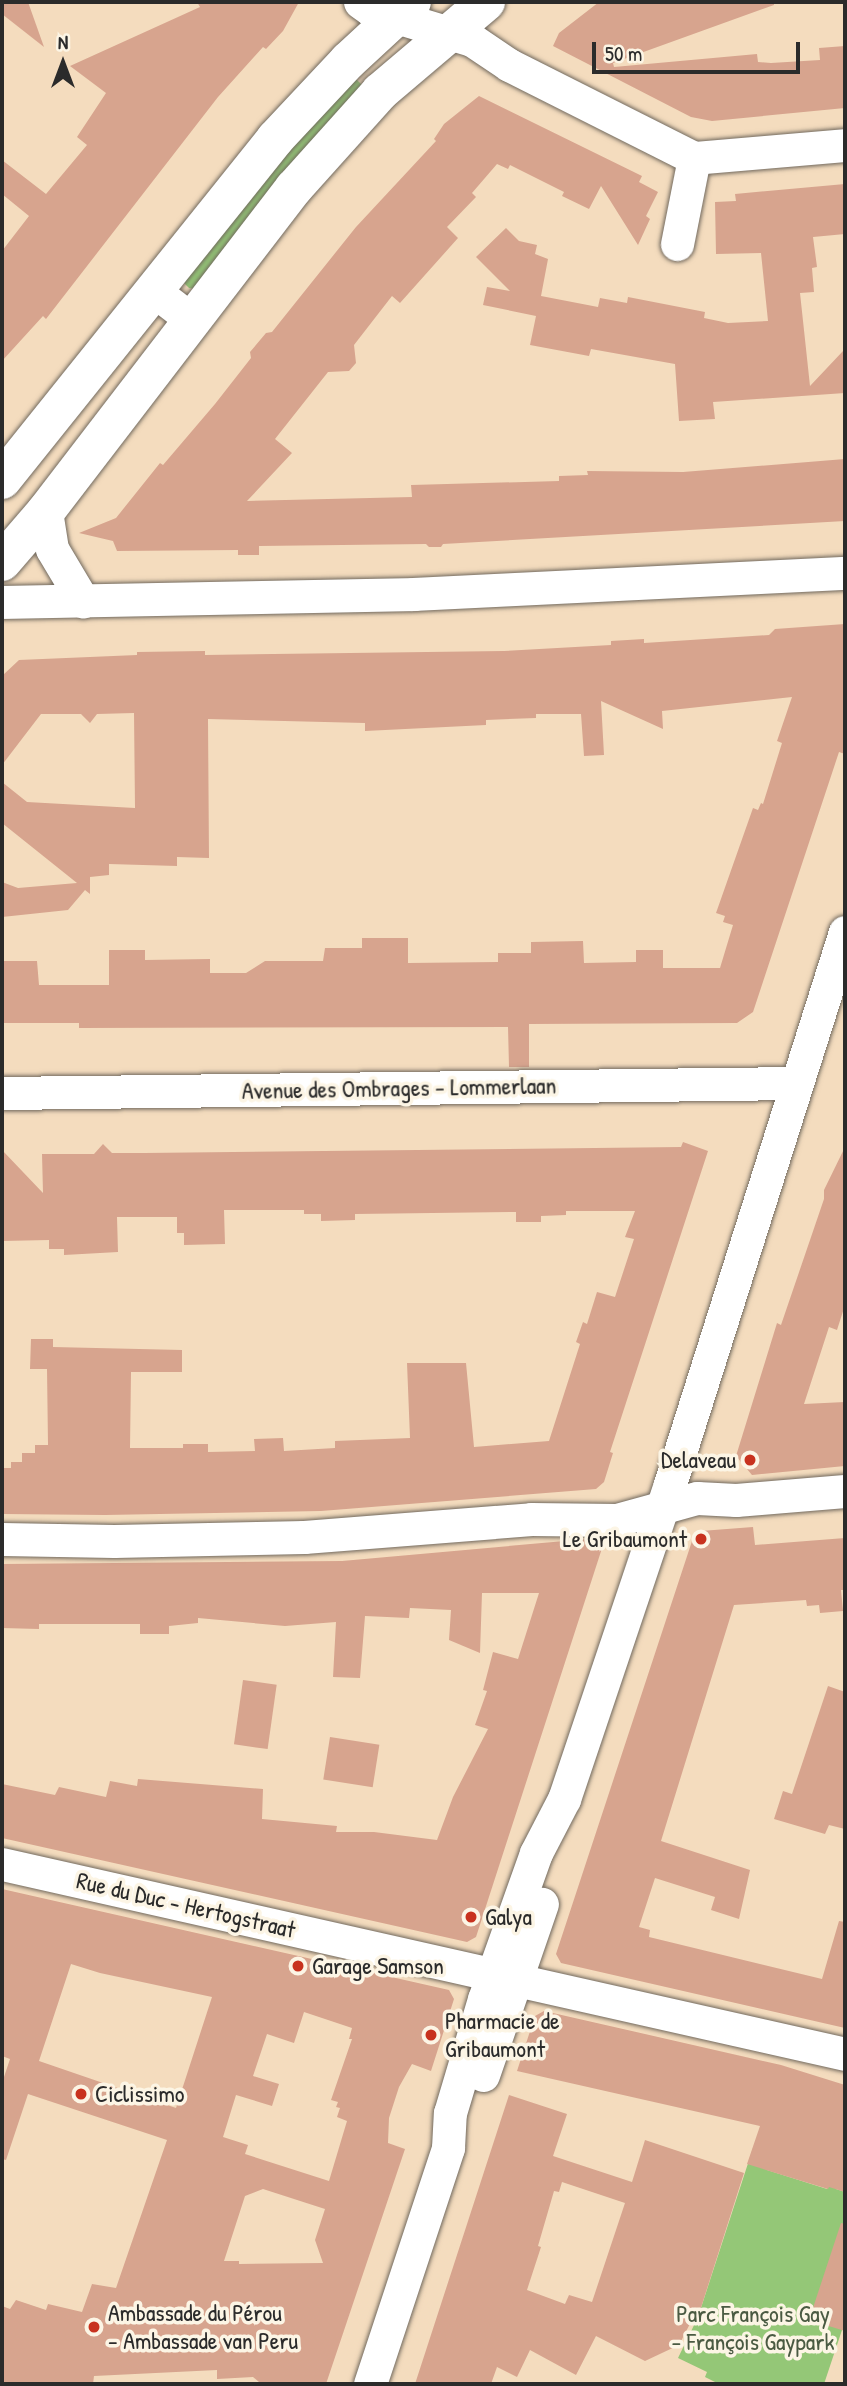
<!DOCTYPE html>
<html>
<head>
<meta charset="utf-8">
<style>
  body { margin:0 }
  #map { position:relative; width:847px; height:2386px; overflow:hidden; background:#f4dcbe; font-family:"Patrick Hand",sans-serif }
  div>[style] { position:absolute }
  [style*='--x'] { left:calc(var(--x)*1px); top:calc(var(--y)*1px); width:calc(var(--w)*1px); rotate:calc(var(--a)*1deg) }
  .green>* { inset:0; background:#94c777 }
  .building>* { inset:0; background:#d7a48e; transform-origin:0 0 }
  .roads { filter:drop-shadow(0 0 2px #71695e) drop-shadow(0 0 2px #71695e) }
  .minor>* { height:33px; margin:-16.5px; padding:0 16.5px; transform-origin:16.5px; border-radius:16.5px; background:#fff }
  .major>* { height:38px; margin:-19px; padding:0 19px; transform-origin:19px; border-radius:19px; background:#fff }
  .dots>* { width:19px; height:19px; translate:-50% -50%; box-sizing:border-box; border:4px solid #fcf5e5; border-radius:50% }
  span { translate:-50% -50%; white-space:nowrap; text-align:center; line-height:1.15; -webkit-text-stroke:7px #fcf5e5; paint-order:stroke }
  .street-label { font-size:24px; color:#2b2b2b }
  .poi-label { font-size:24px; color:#2b2b2b }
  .right { translate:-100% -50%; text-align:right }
  .left { translate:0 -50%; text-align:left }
  .park-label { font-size:24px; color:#4a5a42 }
  .frame { position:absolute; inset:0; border:4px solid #2b2b2b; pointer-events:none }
  .north { position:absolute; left:28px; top:28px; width:70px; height:70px; -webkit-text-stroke:5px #fcf5e5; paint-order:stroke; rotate:0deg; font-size:19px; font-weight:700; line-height:28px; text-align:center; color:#2b2b2b }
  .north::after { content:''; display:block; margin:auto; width:24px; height:32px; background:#2b2b2b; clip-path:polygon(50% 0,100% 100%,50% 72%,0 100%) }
  .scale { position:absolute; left:592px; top:42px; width:208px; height:32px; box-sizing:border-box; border:4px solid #2b2b2b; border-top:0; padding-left:9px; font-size:21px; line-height:24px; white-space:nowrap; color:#2b2b2b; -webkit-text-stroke:5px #fcf5e5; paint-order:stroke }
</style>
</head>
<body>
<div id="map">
  <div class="green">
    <div style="clip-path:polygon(352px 75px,368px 91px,196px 289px,189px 288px,184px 283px,185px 271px)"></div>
    <div style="clip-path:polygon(753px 2148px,767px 2170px,827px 2189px,831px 2181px,836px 2189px,845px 2192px,845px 2258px,832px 2253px,842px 2330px,824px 2384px,719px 2384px,705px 2377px,707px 2372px,678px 2358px,698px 2317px)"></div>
  </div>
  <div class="building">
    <div style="clip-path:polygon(2px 2px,28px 2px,44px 47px,2px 14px)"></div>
    <div style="clip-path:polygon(197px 2px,299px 2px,283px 31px,266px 49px,263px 47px,218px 97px,46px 319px,43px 316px,2px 361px,2px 251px,29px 216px,2px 194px,2px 160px,46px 194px,87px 145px,77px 137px,106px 93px,70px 66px,200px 7px)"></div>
    <div style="clip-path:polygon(599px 2px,774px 2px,774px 5px,613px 63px,614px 67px,757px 54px,758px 62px,771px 63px,820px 60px,819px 48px,845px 46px,845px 108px,712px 121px,691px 117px,553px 46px,559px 33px)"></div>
    <div style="clip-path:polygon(479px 96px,642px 176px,639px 182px,658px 192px,646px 216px,650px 219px,638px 245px,601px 186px,589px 209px,562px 196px,564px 192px,510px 165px,508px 169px,497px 164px,472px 193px,476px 197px,447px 227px,458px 238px,400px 303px,392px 296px,354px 345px,356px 363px,349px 371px,328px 372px,275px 439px,292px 453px,247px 501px,412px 497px,411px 485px,559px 481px,559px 476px,588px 475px,587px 471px,683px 472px,845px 459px,845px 521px,443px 544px,441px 547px,429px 547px,426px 544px,259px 546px,259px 555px,238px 555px,238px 550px,117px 551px,113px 541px,79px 533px,116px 518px,160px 463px,163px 465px,215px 404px,251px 358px,250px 352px,266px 333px,272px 332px,356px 227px,436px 141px,434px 139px,444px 124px)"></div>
    <div style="clip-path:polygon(845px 184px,845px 234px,813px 237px,817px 267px,812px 268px,814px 292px,800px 293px,810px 386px,843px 351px,845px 393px,713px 402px,715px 419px,679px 421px,675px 364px,591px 349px,589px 356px,530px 345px,536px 316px,483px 305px,487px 287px,510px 291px,476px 257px,506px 228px,519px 241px,537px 245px,535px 254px,548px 259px,541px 296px,598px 307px,600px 298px,627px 303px,628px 297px,705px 312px,704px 318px,728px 323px,768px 321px,761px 253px,716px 254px,715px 202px,736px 201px,735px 194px)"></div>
    <div style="clip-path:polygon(845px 624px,845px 754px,839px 752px,753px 1012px,737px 1023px,529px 1024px,529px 1067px,509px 1067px,508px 1027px,79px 1028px,79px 1023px,2px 1023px,2px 961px,37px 961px,39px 985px,109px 985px,109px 950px,145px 950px,145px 960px,210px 959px,210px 973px,246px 973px,265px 961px,323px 961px,325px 948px,362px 948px,362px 938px,408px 938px,408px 963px,498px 962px,498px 953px,531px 953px,531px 942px,583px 941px,584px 963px,636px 962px,636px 950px,663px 950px,663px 968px,720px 968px,733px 925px,723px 922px,725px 916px,716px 913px,753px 808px,758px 810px,761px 803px,763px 804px,782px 743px,777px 741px,792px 697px,662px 711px,663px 729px,601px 701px,604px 755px,584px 756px,581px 714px,536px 714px,536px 718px,486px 720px,486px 725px,365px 731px,365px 723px,208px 719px,209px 858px,177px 857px,177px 866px,109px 864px,109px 875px,90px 877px,90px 894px,85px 890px,68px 910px,2px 917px,2px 882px,18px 888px,77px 883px,2px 823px,2px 782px,27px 802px,135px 808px,134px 713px,97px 714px,90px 723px,81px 714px,41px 714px,2px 765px,2px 676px,19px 660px,137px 655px,137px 652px,205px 651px,205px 655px,504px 651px,611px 645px,611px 641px,644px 639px,644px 643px,769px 635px,775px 629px)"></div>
    <div style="clip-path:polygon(683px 1142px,708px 1151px,610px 1452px,613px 1453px,604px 1482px,596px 1489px,321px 1511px,105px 1515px,2px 1514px,2px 1468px,11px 1468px,11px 1462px,22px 1462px,22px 1453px,35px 1453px,35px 1445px,48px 1445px,47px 1369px,30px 1369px,31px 1339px,53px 1339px,53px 1347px,182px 1350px,182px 1372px,131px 1372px,130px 1448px,183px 1448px,183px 1444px,208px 1444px,208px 1452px,255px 1451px,254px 1439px,283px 1438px,284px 1451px,335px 1448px,335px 1441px,410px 1438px,407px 1363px,466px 1363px,474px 1447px,549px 1441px,580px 1344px,576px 1342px,583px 1322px,587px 1324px,597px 1292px,615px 1297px,634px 1239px,625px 1237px,635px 1211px,566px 1211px,566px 1215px,541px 1216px,541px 1222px,516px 1222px,516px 1212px,355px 1214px,355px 1220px,321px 1221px,321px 1214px,304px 1214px,304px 1210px,224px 1210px,225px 1244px,184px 1245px,184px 1233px,177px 1233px,177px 1217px,117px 1217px,118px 1252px,64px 1255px,64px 1249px,49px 1249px,49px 1240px,2px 1241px,2px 1150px,43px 1193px,42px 1154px,94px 1154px,103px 1144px,112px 1153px,144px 1153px,681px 1147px)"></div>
    <div style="clip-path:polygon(845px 1147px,845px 1305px,837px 1330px,829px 1327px,804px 1404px,845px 1402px,845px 1466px,752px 1475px,736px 1456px,777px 1323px,781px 1325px,824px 1199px,824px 1190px)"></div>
    <div style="clip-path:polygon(753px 1527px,755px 1545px,845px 1538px,845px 1590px,841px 1590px,843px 1611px,820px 1613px,819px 1605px,807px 1606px,806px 1600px,734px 1605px,661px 1841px,750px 1870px,739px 1919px,711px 1910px,715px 1897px,655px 1878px,639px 1927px,650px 1930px,649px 1937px,822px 1979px,839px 1921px,845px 1922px,845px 2028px,561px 1963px,556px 1954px,693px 1538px,701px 1531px)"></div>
    <div style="clip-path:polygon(587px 1539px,605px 1539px,476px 1937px,467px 1942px,2px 1838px,2px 1784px,55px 1795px,59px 1787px,106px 1797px,110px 1781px,137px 1786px,138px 1779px,263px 1789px,262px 1819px,337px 1826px,336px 1832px,374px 1832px,437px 1840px,453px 1797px,488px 1729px,475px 1725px,487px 1691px,483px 1690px,493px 1652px,518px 1659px,539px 1593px,482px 1593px,480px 1653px,449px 1640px,451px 1610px,410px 1608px,409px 1618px,365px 1616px,360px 1678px,333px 1677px,336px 1622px,285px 1626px,198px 1618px,198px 1623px,169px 1626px,169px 1634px,140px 1634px,140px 1624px,39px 1624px,39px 1629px,2px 1628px,2px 1564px,342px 1561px)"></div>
    <div style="left:243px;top:1680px;width:34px;height:65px;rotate:8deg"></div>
    <div style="clip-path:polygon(828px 1686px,845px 1692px,845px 1829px,829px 1825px,825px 1834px,774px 1819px,783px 1791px,792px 1794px)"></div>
    <div style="left:330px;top:1737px;width:50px;height:43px;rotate:9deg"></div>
    <div style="clip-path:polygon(evenodd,2px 1889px,449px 1990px,454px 1999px,431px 2071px,412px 2064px,399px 2087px,389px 2118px,388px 2143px,405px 2149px,326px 2384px,259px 2382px,253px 2377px,217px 2379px,217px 2370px,94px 2376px,93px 2384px,2px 2384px,2px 2306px,10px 2309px,16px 2300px,46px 2310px,48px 2304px,82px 2312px,92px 2284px,116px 2288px,167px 2140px,28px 2094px,6px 2160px,2px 2159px,2px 2083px,10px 2059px,2px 2056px,2px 1889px,71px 1964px,100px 1973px,212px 1997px,176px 2108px,39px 2061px,71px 1964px,2px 1889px,304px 2012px,352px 2028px,349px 2039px,352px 2039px,331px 2100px,338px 2102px,336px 2107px,340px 2108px,337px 2117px,347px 2121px,329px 2181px,245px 2154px,248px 2145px,223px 2137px,236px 2095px,272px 2106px,279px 2084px,253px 2076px,267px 2034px,294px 2043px,304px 2012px,2px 1889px,263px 2189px,325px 2209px,315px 2240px,323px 2263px,239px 2264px,239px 2261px,224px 2261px,245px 2196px,263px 2189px)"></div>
    <div style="clip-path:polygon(544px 2011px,781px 2065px,845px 2085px,845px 2192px,829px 2187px,828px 2189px,747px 2164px,760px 2126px,517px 2071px,535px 2016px)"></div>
    <div style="clip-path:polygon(evenodd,509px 2095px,567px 2114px,553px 2156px,632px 2182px,645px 2140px,744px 2173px,698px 2317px,694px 2316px,679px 2345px,645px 2361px,596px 2336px,576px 2375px,530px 2350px,517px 2377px,497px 2367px,491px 2384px,415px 2384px,509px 2095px,562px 2182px,625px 2203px,592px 2302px,569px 2295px,565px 2304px,527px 2290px,541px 2247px,538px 2246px,554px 2191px,559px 2192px,562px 2182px)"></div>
    <div style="clip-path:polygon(841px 2223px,845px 2224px,845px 2331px,809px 2320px)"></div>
  </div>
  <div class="roads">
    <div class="minor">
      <div style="--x:360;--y:2;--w:12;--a:35"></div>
      <div style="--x:370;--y:9;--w:107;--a:16.9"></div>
      <div style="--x:472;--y:40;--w:45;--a:34"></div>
      <div style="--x:509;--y:65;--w:207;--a:26.7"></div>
      <div style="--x:694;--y:158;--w:152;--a:-4.9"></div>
      <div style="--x:677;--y:244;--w:88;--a:-78.8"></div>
      <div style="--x:153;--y:290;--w:49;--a:37.6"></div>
      <div style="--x:46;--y:511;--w:38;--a:81"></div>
      <div style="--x:52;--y:549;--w:61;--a:59.2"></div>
      <div style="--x:2;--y:602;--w:412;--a:-1.1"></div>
      <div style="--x:414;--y:594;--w:432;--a:-2.8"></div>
      <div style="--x:2;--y:1093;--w:794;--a:-0.72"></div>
      <div style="--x:2;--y:1539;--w:112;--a:1"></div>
      <div style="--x:114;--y:1541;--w:190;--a:-1.2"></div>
      <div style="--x:304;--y:1537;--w:228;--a:-4.5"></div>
      <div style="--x:531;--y:1519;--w:86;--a:0.7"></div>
      <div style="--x:617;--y:1520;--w:83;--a:-15.4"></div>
      <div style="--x:697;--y:1498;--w:39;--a:3"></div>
      <div style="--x:736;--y:1500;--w:109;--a:-4.7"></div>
      <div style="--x:2;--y:1864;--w:864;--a:12.7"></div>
      <div style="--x:483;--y:2075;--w:181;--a:-71"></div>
      <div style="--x:370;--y:2384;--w:249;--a:-71.7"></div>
      <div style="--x:448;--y:2148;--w:35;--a:-87"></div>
      <div style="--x:450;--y:2113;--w:119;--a:-73.4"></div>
      <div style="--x:484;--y:1999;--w:155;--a:-70.4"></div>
      <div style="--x:536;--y:1853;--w:61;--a:-62.6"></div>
      <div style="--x:564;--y:1799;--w:332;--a:-71.4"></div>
      <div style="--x:670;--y:1484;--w:579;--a:-72.41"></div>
    </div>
    <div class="major">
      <div style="--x:2;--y:480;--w:437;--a:-51.3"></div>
      <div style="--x:275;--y:139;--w:107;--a:-46.9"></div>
      <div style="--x:348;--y:61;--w:87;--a:-42.7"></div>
      <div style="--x:2;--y:562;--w:67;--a:-49.2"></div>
      <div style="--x:46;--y:511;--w:407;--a:-52.5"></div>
      <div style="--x:294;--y:188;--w:129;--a:-48.1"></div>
      <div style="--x:380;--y:92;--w:139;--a:-40.3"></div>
    </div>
  </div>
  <div class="dots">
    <div style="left:750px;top:1460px;background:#c8321e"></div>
    <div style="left:701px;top:1539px;background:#c8321e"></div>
    <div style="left:471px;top:1917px;background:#c8321e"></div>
    <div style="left:298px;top:1966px;background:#c8321e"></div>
    <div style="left:431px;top:2035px;background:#c8321e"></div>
    <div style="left:81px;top:2094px;background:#c8321e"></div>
    <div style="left:94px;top:2327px;background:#c8321e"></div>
  </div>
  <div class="street-label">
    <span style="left:399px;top:1088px;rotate:-1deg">Avenue des Ombrages - Lommerlaan</span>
    <span style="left:186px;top:1905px;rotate:13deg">Rue du Duc - Hertogstraat</span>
  </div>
  <div class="poi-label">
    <span class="right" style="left:736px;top:1460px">Delaveau</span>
    <span class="right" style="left:687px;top:1539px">Le Gribaumont</span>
    <span class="left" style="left:485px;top:1917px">Galya</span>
    <span class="left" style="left:312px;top:1966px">Garage Samson</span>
    <span class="left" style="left:445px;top:2035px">Pharmacie de<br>Gribaumont</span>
    <span class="left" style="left:95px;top:2094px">Ciclissimo</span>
    <span class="left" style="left:108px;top:2327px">Ambassade du Pérou<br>- Ambassade van Peru</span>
  </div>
  <div class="park-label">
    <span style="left:753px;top:2328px">Parc François Gay<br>- François Gaypark</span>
  </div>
  <div class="frame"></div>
  <div class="north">N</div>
  <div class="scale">50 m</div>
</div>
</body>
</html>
